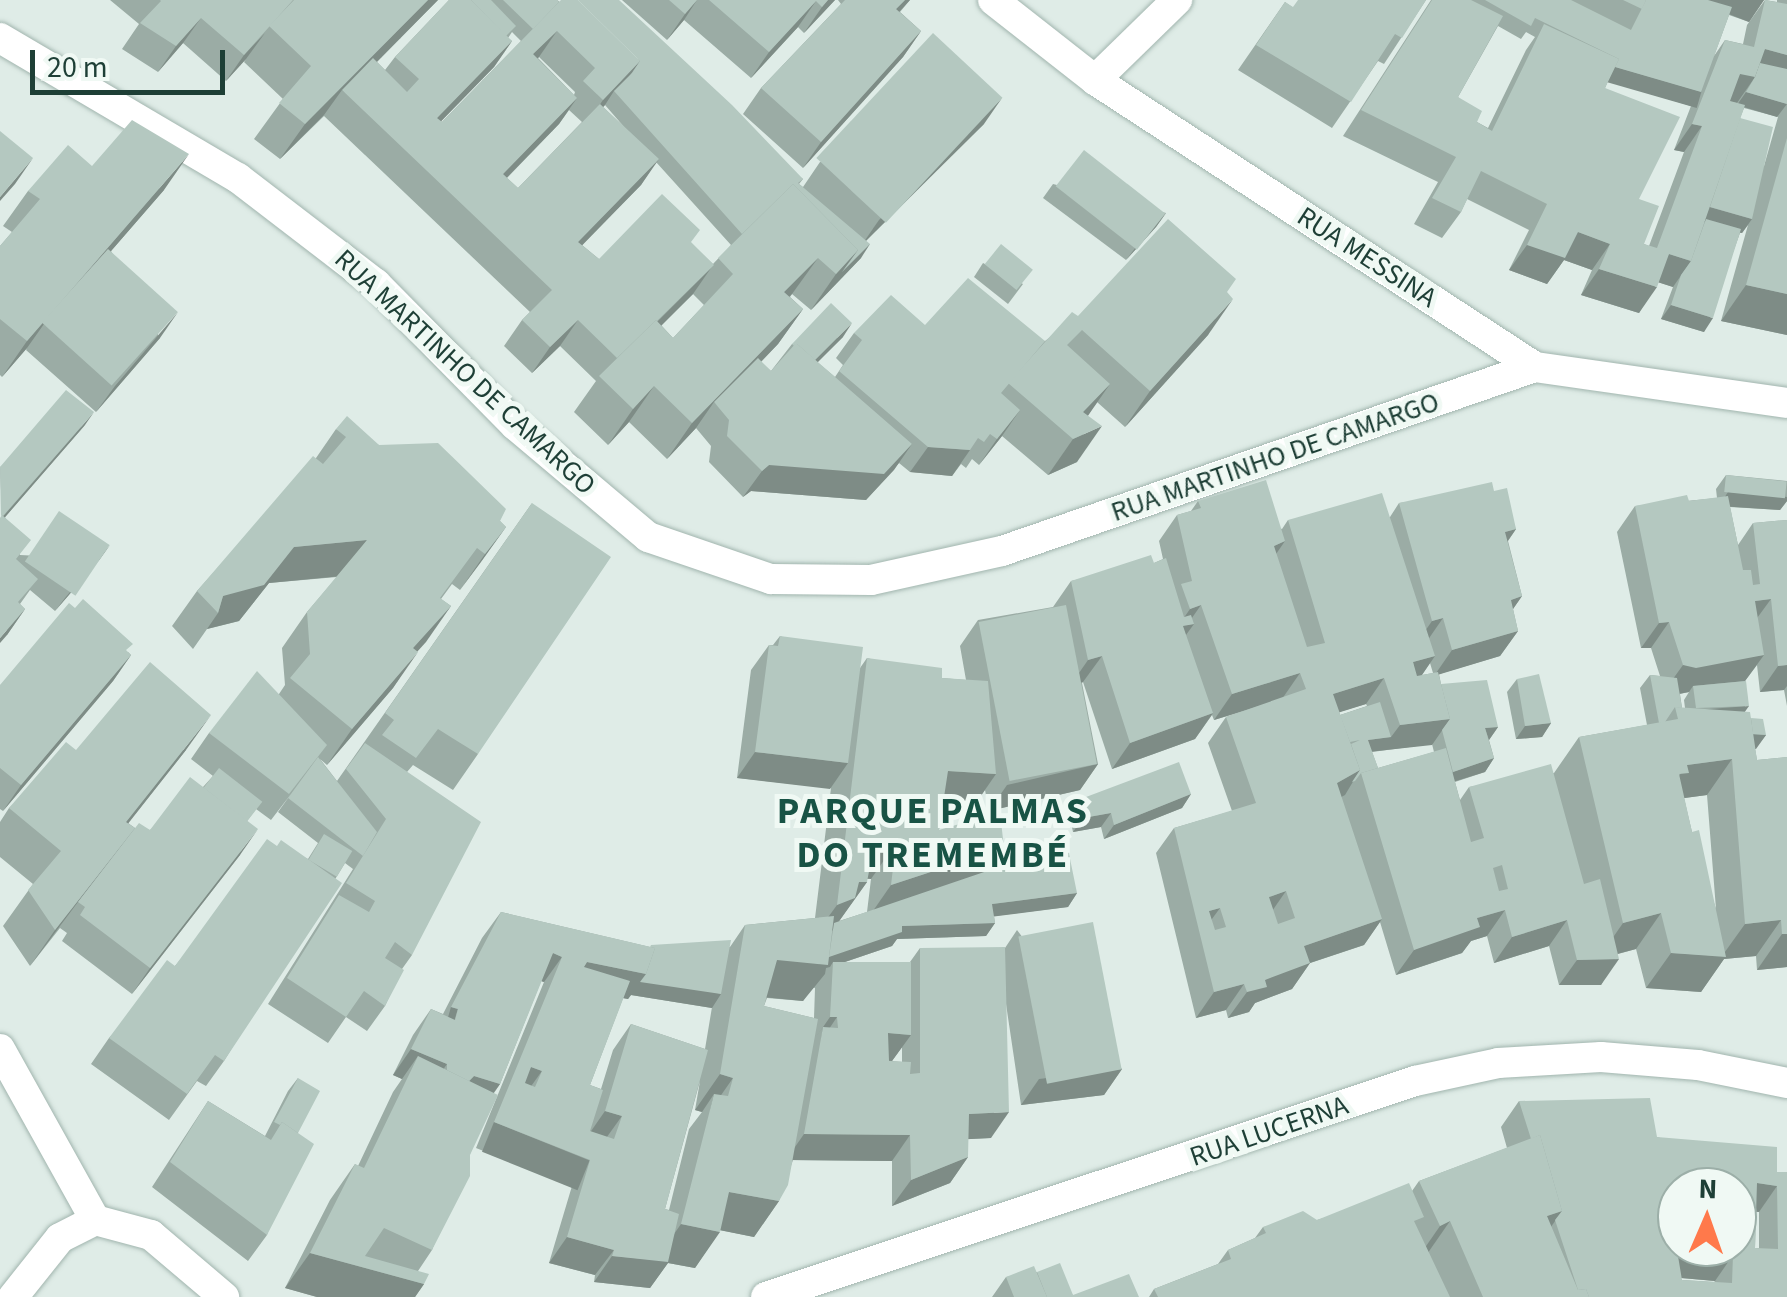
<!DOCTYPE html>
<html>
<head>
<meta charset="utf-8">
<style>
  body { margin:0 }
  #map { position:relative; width:1787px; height:1297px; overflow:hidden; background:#dfece7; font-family:"Source Sans 3",sans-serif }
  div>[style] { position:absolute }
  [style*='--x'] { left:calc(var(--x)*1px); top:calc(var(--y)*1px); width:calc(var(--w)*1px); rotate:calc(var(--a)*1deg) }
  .roads { filter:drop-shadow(0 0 2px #a1b5ae) drop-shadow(0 0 2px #a1b5ae) }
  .minor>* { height:30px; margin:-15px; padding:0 15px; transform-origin:15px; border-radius:15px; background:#fff }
  .wall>* { inset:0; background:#9baca5 }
  .shaded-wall>* { inset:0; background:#7e8c86; transform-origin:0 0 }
  .building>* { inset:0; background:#b4c8c0; transform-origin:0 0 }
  span { translate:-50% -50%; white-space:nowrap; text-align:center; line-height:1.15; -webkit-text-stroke:10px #f0f9f4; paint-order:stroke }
  .street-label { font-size:28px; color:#1e3f36 }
  .district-label { font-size:38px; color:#185345; font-weight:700; letter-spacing:2.5px }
  .north { position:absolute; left:1657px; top:1167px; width:100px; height:100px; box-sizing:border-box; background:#f0f9f4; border:2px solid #9cafa8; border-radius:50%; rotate:2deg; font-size:28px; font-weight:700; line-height:40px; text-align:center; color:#1e3f36 }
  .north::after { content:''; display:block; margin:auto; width:35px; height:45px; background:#ff794b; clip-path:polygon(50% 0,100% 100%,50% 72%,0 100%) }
  .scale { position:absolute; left:30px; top:50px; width:195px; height:45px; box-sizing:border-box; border:5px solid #1e3f36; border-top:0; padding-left:12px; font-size:30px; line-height:35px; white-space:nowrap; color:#1e3f36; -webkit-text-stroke:8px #f0f9f4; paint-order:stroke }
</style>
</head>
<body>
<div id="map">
  <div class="roads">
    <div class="minor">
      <div style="--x:993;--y:0;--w:130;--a:38.1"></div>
      <div style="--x:1095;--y:80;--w:525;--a:33.12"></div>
      <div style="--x:1535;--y:367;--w:255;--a:8.1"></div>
      <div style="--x:0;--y:38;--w:276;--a:30.5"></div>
      <div style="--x:238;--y:178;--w:174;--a:37.5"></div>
      <div style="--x:376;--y:284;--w:198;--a:45.4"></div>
      <div style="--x:515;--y:425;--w:174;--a:40.1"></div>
      <div style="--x:648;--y:537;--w:130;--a:18.9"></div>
      <div style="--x:771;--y:579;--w:100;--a:0.6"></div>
      <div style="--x:871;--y:580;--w:134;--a:-12.5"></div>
      <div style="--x:1002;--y:551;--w:564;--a:-19.05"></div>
      <div style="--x:1095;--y:80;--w:115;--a:-44.3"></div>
      <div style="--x:0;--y:1049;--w:196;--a:60.9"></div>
      <div style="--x:13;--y:1297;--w:75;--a:-51.5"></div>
      <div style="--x:60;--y:1238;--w:39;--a:-27"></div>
      <div style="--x:95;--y:1220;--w:58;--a:15"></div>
      <div style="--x:151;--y:1235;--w:96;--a:40.3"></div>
      <div style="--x:766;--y:1297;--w:684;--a:-18.41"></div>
      <div style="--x:1415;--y:1081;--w:85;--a:-12.2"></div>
      <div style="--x:1498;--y:1063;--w:103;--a:-3.3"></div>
      <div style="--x:1601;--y:1057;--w:97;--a:4.7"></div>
      <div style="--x:1698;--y:1065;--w:91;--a:11.4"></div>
    </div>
  </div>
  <div class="wall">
    <div style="clip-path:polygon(evenodd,110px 0,438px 0,377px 62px,385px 70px,395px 57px,449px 0,557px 0,803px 179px,799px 184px,803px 187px,820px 162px,984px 124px,866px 240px,861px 258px,811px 310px,792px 294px,790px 297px,803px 309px,778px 344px,761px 362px,771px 371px,792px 344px,843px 337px,817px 362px,835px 377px,843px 365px,836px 358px,854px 333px,925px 325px,1045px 341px,1078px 316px,1227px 292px,1208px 335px,1125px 427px,1097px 402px,1088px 415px,1077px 462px,1048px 475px,1002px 436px,979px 465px,972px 459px,966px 468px,961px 464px,952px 476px,910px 472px,899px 463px,866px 500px,751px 491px,743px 497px,709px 462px,711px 446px,696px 428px,667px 459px,629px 422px,608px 445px,574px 412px,596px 381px,560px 346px,532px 373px,504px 346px,522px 320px,530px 312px,324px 116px,280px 159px,254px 139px,283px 99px,244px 62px,246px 59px,226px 81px,183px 43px,158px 72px,122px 49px,139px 24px,110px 0,512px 32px,521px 41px,442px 122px,441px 121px,494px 67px,512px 41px,508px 38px,512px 32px,110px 0,539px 57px,575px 92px,574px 95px,538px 58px,539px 57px,110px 0,605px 105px,625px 128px,603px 107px,605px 105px,110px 0,569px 110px,582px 122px,518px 188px,507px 178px,559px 124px,569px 110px,110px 0,656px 162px,731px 245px,713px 264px,691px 243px,599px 259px,582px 245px,641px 185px,656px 162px,110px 0,693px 294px,704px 305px,673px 338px,661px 325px,693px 294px)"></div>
    <div style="clip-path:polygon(622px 0,835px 0,804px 33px,798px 27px,751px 78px,684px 20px,667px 40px)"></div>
    <div style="clip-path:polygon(838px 0,910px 0,900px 12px,921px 31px,903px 57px,803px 168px,743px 114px,761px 88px,841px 4px)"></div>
    <div style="clip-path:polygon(1426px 0,1384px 64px,1378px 61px,1332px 128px,1238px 70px,1285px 2px,1292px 7px)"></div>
    <div style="clip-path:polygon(evenodd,1431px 0,1764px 0,1749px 22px,1729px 15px,1714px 56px,1725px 40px,1743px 44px,1747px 25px,1765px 0,1777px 2px,1777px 0,1787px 0,1787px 335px,1721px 321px,1748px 225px,1742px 233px,1740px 233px,1704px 332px,1661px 319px,1673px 287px,1658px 282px,1639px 313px,1581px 295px,1592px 270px,1564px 260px,1547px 284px,1509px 270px,1529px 230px,1467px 199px,1461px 212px,1442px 238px,1414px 224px,1438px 182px,1343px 136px,1431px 0,1498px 26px,1521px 39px,1526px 32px,1535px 37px,1526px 50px,1488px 128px,1477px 122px,1458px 97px,1498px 26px,1431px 0,1608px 81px,1691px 106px,1674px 150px,1684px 152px,1649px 246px,1644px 244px,1639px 199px,1605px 88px,1608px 81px,1431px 0,1744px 108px,1778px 117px,1764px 166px,1740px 118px,1744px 108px)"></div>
    <div style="clip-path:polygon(92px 166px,164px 190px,111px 251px,160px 338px,96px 412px,26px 350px,27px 348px,2px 377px,0 375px,0 246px,12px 232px,3px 226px,28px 191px)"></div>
    <div style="clip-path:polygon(1053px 184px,1166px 213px,1156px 227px,1126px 260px,1043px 198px)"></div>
    <div style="clip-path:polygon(983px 263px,1023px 284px,1008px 304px,974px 277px)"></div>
    <div style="clip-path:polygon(85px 425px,5px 517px,20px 555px,100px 559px,55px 611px,30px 590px,20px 604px,25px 609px,7px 635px,0 467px)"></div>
    <div style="clip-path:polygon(336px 429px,379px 445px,500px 521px,506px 527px,460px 590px,452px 584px,441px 599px,451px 606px,417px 651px,393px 688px,327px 765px,320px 759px,337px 781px,532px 503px,478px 754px,453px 790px,413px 765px,407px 772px,412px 955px,402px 969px,385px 1006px,367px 1031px,346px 1017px,328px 1043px,268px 1004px,353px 869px,345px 863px,224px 1061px,206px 1086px,197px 1081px,169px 1120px,91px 1064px,109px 1038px,175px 966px,277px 846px,308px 859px,318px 843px,278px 812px,291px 794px,271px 820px,256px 809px,247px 821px,240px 855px,132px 994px,62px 941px,67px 933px,60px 928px,30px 966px,3px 926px,33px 884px,0 857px,0 822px,9px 808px,76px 750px,186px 750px,128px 823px,135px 828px,150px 830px,203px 787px,213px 776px,191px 759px,209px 733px,279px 694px,285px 685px,282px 648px,307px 612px,337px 577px,269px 583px,239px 621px,207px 629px,193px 649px,172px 626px,197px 591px,316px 458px)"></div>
    <div style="clip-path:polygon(evenodd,1726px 475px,1787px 481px,1787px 501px,1780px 510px,1730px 507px,1738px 545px,1753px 523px,1787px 520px,1787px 706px,1784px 690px,1760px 692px,1757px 665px,1745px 681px,1745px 712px,1766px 735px,1755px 749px,1757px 760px,1787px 757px,1787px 967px,1757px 970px,1756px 956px,1724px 959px,1701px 992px,1646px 988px,1636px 949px,1618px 954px,1601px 985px,1559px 985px,1549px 946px,1494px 963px,1487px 936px,1471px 941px,1462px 953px,1396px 975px,1380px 922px,1364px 945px,1310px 963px,1292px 989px,1255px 1003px,1249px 1012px,1228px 1018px,1226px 1010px,1196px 1018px,1156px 853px,1174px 828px,1232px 811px,1208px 743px,1226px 717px,1247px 710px,1214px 720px,1212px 715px,1195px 739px,1112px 769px,1083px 682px,1082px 683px,1098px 764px,1080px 790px,989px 811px,985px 790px,971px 810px,943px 808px,939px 830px,988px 871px,1077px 893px,1068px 907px,994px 916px,995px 923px,986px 936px,897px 939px,892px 946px,845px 962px,910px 962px,920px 948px,1005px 948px,1017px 930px,1122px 1069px,1104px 1095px,1021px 1105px,1006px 1004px,991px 1138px,968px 1139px,968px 1157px,950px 1183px,892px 1206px,892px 1161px,793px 1160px,779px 1201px,754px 1237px,720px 1230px,695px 1268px,668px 1263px,650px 1288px,594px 1282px,595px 1275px,549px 1263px,572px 1186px,476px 1148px,544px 982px,541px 981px,500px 1084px,494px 1093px,432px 1250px,418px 1271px,424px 1284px,415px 1297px,317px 1297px,285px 1288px,330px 1200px,355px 1164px,358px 1166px,393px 1092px,402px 1079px,393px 1075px,413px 1035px,431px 1009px,443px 1014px,482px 938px,501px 912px,650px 947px,730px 947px,745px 925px,815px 918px,831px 788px,737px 778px,751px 670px,769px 645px,773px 645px,780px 636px,860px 668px,867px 658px,942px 678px,966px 680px,960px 646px,978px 620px,1053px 607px,1071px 581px,1154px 563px,1163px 559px,1159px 541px,1177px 515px,1191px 511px,1198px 501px,1282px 529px,1288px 520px,1390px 517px,1399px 503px,1494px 491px,1516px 529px,1508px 541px,1522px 596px,1513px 609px,1518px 631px,1500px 656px,1439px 674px,1441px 684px,1498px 727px,1489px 740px,1494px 758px,1485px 772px,1455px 782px,1460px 800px,1469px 787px,1554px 773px,1579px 737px,1647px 725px,1640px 688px,1650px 675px,1660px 676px,1651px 648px,1641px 648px,1617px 532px,1635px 506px,1717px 498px,1716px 489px,1726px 475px,1430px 663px,1433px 673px,1422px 675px,1430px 663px,1726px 475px,1689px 692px,1684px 700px,1685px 708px,1682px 708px,1680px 694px,1689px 692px,1726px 475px,1366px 704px,1367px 706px,1340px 715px,1339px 712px,1366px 704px,1726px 475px,1432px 744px,1434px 752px,1378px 768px,1372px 752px,1432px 744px,1726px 475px,1707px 795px,1716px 909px,1692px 832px,1684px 798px,1707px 795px,1726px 475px,867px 879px,871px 879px,867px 912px,839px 921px,867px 882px,867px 879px,1726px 475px,812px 987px,815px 988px,814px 1018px,764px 1006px,767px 998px,803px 1001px,812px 987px,1726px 475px,631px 995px,712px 1008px,712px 1007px,705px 1049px,631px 1024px,613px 1050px,601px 1089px,590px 1085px,623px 998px,628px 999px,631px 995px,1726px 475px,902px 1047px,902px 1062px,892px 1061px,902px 1047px,1726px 475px,700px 1081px,695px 1110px,702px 1112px,689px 1129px,669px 1210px,665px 1209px,700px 1081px)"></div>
    <div style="clip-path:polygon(128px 652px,131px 655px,113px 681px,3px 811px,0 809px,0 685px)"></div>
    <div style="clip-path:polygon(1517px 679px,1551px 723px,1542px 737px,1516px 739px,1507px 692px)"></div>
    <div style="clip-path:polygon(1191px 794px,1182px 808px,1104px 839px,1101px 827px,1073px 832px,1069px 814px,1078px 800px)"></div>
    <div style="clip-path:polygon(298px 1078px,298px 1133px,267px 1235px,248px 1261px,152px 1187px,208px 1101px,265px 1136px,288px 1091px)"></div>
    <div style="clip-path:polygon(evenodd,1519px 1101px,1657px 1137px,1777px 1172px,1787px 1297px,1149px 1297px,1154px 1289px,1218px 1264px,1228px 1250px,1255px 1238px,1263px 1227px,1317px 1220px,1412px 1191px,1419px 1181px,1507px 1148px,1501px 1127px,1519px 1101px,1756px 1212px,1759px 1212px,1759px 1248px,1755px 1248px,1756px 1212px,1519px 1101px,1681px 1278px,1715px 1281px,1714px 1282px,1682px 1280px,1681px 1278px)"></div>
    <div style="clip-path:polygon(1037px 1272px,1073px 1295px,1139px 1297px,992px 1297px,1006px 1277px)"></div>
  </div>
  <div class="shaded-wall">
    <div style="clip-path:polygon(428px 0,438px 0,346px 93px,342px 90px,324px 115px,280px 159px,305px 124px)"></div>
    <div style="clip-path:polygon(697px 0,684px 20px,667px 40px,685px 14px)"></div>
    <div style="clip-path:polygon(828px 0,835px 0,804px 33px,822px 7px)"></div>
    <div style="clip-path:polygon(905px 0,910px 0,878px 35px,896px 9px)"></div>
    <div style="clip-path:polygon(1693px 0,1764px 0,1749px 22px)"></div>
    <div style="clip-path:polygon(816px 1px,798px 27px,751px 78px,769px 52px)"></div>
    <div style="clip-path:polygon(201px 18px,183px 43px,158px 72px,176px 46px)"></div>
    <div style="clip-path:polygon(557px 31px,539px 57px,515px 80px,533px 54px)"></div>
    <div style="clip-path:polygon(921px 31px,903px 57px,803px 168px,821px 142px)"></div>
    <div style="clip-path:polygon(265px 33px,246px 59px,226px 81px,244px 55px)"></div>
    <div style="clip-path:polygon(512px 41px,494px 67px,419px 144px,437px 118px)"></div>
    <div style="clip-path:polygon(1765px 49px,1787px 55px,1787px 84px,1755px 77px,1737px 103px,1722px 100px,1740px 74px)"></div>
    <div style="clip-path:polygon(640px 61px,622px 87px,614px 91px,605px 105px,585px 126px,603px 100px)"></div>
    <div style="left:1612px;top:66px;width:93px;height:17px;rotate:16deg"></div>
    <div style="clip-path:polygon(1746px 92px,1787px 104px,1777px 117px,1737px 105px)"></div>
    <div style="clip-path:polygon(577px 98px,559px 124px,485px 200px,503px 174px)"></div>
    <div style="clip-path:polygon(1002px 98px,984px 124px,861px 246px,879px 220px)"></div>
    <div style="clip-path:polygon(1692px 124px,1702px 126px,1684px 152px,1674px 150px)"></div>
    <div style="clip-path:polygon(189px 154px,164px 190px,46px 326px,44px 324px,27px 348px,2px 377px,27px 341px)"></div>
    <div style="clip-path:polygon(33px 158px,15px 184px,0 201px,0 197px)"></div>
    <div style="clip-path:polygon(659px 159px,641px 185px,560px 268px,578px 242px)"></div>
    <div style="clip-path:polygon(1706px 206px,1752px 219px,1742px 233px,1697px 220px)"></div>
    <div style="clip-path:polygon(1166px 213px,1156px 227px,1126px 260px,1136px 247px)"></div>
    <div style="clip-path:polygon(1578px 232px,1610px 244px,1592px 270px,1564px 260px,1547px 284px,1509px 270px,1527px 245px)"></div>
    <div style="clip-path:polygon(870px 244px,861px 258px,811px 310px,836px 274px,858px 250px)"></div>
    <div style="clip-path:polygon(1669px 254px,1691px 261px,1673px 287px,1651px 280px)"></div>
    <div style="clip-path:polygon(818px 258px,792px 294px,759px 328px,784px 292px)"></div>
    <div style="clip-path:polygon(711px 268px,693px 294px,605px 382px,619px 360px)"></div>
    <div style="clip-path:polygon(1599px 269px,1657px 287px,1639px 313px,1581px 295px)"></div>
    <div style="clip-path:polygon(1746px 285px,1787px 294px,1787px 335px,1721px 321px)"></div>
    <div style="clip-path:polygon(1233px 299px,1208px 335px,1125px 427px,1150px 391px)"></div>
    <div style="clip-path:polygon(1671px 305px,1713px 318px,1704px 332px,1661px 319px)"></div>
    <div style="clip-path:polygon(803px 309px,778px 344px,718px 406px,714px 402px,696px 428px,667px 459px,692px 423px)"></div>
    <div style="clip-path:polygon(178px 312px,160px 338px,96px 412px,115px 386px)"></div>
    <div style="clip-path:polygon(578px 320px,560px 346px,532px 373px,550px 347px)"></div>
    <div style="clip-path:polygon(852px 323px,843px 337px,803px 377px,812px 363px)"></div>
    <div style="clip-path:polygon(1110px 384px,1085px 420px,1083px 412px)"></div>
    <div style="clip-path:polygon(654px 386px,629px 422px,608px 445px,633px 409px)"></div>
    <div style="clip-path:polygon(1020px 410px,1002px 436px,979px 465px,997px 439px)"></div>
    <div style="clip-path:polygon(94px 412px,85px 425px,0 523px,0 520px)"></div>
    <div style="clip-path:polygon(1102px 426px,1077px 462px,1048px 475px,1073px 439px)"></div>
    <div style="clip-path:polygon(912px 444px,894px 470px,866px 500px,751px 491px,743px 497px,762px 471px,769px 465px)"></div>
    <div style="clip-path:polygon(928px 447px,970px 450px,952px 476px,910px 472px)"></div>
    <div style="clip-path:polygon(1728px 492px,1787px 497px,1787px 501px,1780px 510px,1719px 506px)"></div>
    <div style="clip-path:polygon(506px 527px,481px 562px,460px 590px,485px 554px)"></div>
    <div style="clip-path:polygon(1516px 529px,1498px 555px,1505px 532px)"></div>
    <div style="clip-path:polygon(367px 540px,342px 576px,269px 583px,239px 621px,207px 629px,218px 613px,223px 596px,294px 547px)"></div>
    <div style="clip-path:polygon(1285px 541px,1267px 567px,1274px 546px)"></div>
    <div style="clip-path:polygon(110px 545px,100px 559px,55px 611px,65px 598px)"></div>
    <div style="clip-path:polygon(1522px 596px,1504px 622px,1511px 600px)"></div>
    <div style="clip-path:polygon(1771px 599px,1752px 625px,1755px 601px)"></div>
    <div style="clip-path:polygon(1201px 605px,1187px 625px,1194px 624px,1175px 650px,1172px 635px,1190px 609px)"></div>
    <div style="clip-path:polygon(451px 606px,426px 642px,388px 684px,413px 648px)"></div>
    <div style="clip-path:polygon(25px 609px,7px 635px,0 643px,0 638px)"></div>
    <div style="clip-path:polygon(1443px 618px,1425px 644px,1414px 647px,1432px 621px)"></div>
    <div style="clip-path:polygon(1669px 622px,1651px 648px,1641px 648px,1659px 623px)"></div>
    <div style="clip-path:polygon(1518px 631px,1500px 656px,1434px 676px,1452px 650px)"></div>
    <div style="clip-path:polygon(418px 652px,393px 688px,327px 765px,352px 729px)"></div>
    <div style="clip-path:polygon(131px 655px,113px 681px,3px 811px,21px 785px)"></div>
    <div style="clip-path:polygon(1764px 655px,1745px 681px,1693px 686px,1689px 692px,1678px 694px,1665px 690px,1683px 665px)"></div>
    <div style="clip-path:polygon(1102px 656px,1083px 682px,1070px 686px,1088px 660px)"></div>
    <div style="clip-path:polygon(1435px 656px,1417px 682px,1413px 662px)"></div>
    <div style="clip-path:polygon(1787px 665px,1787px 686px,1784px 690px,1760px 692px,1778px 666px)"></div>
    <div style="clip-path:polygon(1300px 673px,1282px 699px,1214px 720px,1232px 694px)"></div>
    <div style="clip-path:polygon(1384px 678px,1366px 704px,1315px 720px,1333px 694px)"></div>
    <div style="clip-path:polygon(1749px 706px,1739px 720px,1696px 710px)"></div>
    <div style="clip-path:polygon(1213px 713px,1195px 739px,1112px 769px,1130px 743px)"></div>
    <div style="clip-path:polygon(211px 715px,186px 750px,101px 858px,126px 822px)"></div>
    <div style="clip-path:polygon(1450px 719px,1432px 745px,1359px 753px,1368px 740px,1391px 737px,1400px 725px)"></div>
    <div style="clip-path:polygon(1551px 723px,1542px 737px,1516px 739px,1525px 726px)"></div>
    <div style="clip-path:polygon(1498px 727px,1489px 740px,1485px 728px)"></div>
    <div style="clip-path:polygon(1671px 730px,1766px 735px,1756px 749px,1661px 744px)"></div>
    <div style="clip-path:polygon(755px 752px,848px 763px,830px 789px,737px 778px)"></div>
    <div style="clip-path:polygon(1494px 758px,1485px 772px,1443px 785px,1453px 772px)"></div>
    <div style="clip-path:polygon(1732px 759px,1707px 795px,1670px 800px,1654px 810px,1687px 765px)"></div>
    <div style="clip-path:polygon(1098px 764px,1080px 790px,989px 811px,1007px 785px)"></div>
    <div style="clip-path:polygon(1360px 770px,1345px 795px,1319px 809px,1337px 783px)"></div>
    <div style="clip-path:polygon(948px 771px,996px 774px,971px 810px,923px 806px)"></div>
    <div style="clip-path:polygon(1191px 794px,1182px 808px,1104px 839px,1114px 825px)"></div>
    <div style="clip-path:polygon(1111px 813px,1101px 827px,1073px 832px,1083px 818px)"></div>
    <div style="clip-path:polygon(135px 828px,78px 902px,30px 966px,55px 930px)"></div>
    <div style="clip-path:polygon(258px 829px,240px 855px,132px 994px,150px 968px)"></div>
    <div style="clip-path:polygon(875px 840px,896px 843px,871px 879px,850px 876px)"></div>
    <div style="clip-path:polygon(1004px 848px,979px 884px,866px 921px,891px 885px)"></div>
    <div style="clip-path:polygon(859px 882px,867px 882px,830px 934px,821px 927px,837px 905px)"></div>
    <div style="clip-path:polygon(1286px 891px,1268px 917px,1269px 897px)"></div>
    <div style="clip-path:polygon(1077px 893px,1068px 907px,982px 918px,992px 904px)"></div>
    <div style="clip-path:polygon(1220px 908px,1201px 934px,1209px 911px)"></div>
    <div style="clip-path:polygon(1505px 910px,1487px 936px,1471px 941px,1462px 953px,1396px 975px,1414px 950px,1477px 918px)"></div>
    <div style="clip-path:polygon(1661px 913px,1636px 949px,1598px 959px,1623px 923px)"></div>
    <div style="clip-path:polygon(1382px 919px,1364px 945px,1310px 963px,1292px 989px,1255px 1003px,1249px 1012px,1228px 1018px,1247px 992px,1265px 980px,1304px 946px)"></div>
    <div style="clip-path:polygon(1567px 920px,1549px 946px,1494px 963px,1512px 937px)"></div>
    <div style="clip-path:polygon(1781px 920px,1756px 956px,1724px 959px,1701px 992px,1646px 988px,1671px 953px,1722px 956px,1745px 924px)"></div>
    <div style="clip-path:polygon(995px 923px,986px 936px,897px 939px,892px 946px,833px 966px,833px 962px,830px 967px,826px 968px,825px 974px,803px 1001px,752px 996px,777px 960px,828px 957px,902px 926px)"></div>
    <div style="clip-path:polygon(1782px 934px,1787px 934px,1787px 967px,1757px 970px)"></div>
    <div style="clip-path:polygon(553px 953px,562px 957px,544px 982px,535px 979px)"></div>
    <div style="clip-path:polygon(1619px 959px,1601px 985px,1559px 985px,1577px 960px)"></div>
    <div style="clip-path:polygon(587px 962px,646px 974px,721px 994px,712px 1008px,631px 995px,628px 999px,569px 988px)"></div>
    <div style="clip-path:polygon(1244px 984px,1226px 1010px,1196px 1018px,1214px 992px)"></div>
    <div style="left:451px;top:1007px;width:7px;height:32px;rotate:16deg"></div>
    <div style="clip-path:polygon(830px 1017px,837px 1017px,821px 1041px,823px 1027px,812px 1043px)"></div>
    <div style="clip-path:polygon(888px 1033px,911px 1035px,892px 1061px,870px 1059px)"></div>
    <div style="clip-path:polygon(411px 1049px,447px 1064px,429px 1090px,418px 1056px,402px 1079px,393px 1075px)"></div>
    <div style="clip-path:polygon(531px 1067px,542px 1071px,524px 1096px,513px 1093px)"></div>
    <div style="clip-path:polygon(1122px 1069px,1104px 1095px,1021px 1105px,1039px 1079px)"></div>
    <div style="clip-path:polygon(720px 1074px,733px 1078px,710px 1111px,714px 1094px,702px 1112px,695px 1110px)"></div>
    <div style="clip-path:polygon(474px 1076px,500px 1084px,481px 1110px,461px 1090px)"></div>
    <div style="clip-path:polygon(605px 1111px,622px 1116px,604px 1141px,587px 1137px)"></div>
    <div style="clip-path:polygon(1009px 1112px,991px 1138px,951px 1140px,969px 1114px)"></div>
    <div style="left:494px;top:1122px;width:103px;height:32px;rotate:22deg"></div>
    <div style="clip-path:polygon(804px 1134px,910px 1135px,892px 1161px,786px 1160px)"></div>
    <div style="clip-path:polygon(968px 1157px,950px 1183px,892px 1206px,911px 1180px)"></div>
    <div style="clip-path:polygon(1757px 1183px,1777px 1186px,1759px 1212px,1739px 1209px)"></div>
    <div style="clip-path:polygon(729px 1192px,779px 1201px,754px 1237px,704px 1227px)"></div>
    <div style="clip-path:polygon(1562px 1211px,1537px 1247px,1547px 1216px)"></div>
    <div style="clip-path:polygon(1450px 1221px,1425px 1257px,1415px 1262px,1440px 1226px)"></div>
    <div style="clip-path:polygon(681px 1224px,720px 1232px,695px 1268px,668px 1263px,650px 1288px,594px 1282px,612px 1256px,656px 1260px)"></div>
    <div style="clip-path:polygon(567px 1237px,614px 1250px,595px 1275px,549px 1263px)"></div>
    <div style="clip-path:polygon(1677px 1250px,1733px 1255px,1715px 1281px,1659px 1276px)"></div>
    <div style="clip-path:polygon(310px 1253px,424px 1284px,415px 1297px,317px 1297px,285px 1288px)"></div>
  </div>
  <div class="building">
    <div style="clip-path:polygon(160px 0,293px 0,244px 55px,201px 18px,176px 46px,140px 23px,161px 1px)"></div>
    <div style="clip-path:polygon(294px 0,428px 0,305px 124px,279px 103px,311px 66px,269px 26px)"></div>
    <div style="clip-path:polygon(449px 0,471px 0,512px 41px,437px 118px,442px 122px,561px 0,578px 0,640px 61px,603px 100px,583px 81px,595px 68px,557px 31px,533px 54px,577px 98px,503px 174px,518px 188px,600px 104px,659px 159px,578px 242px,599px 259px,662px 194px,700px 230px,691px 242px,714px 265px,657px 321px,656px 320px,617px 358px,578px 320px,550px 347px,522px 320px,552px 290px,342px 90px,373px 58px,407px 92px,419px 79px,395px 57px)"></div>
    <div style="clip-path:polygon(471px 0,491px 0,516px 26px,506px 36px)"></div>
    <div style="clip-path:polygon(503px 0,557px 0,559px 2px,533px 29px)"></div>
    <div style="clip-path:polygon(578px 0,619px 0,732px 105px,803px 179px,798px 183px,870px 244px,842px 272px,858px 250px,793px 184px,742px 234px,614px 91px,632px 73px,640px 61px)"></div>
    <div style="clip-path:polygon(669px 0,697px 0,685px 14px)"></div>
    <div style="clip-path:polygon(709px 0,828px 0,822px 7px,816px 1px,769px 52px)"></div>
    <div style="clip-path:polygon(845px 0,905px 0,896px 9px,921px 31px,821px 142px,761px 88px)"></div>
    <div style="clip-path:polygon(1298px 0,1426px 0,1402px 38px,1395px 34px,1351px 102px,1256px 45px,1285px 2px,1293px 7px)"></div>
    <div style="clip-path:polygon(1432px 0,1471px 0,1503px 16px,1458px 97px,1482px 111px,1477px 122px,1492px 131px,1544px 24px,1619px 59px,1605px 88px,1680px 117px,1639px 199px,1659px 206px,1644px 244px,1657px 248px,1702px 126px,1692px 124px,1725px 40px,1754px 47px,1765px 0,1787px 4px,1787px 55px,1765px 49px,1755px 77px,1740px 74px,1730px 101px,1745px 105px,1691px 261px,1669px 254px,1657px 287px,1599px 269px,1610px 244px,1578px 232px,1565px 258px,1527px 245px,1547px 204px,1481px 171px,1461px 212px,1432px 198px,1456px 157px,1361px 110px)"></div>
    <div style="clip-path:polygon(1485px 0,1571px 0,1631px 30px,1646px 0,1708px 0,1732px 7px,1701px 92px,1615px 67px,1619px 59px,1535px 18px,1531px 26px)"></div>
    <div style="clip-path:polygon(1623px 0,1646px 0,1642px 9px)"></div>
    <div style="left:933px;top:33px;width:95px;height:171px;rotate:43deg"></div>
    <div style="clip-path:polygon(1760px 63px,1787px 69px,1787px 104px,1746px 92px,1755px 77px)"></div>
    <div style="clip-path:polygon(1740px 118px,1773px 127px,1752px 219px,1710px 207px)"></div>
    <div style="clip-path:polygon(132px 120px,189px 154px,27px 341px,0 319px,0 246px,40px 199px,28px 191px,68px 145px,92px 166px)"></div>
    <div style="clip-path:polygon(0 131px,33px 158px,0 197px)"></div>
    <div style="clip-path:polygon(1787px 138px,1787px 294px,1746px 285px)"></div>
    <div style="left:1084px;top:150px;width:103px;height:46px;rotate:38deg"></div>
    <div style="clip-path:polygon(793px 184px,858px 250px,836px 274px,818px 258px,784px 292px,803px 309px,692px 423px,654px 386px,633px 409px,599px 376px,656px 320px,673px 338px,733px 274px,718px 258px)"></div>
    <div style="clip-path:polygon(1168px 219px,1236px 279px,1227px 292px,1233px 299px,1150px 391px,1082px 330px,1067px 345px,1110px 384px,1083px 412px,1102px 426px,1073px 439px,1008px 383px,1072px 312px,1078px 316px)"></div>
    <div style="clip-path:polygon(1706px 219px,1741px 229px,1713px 318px,1671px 305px,1681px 275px,1691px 261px)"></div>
    <div style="left:1001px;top:244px;width:41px;height:26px;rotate:39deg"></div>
    <div style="left:108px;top:249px;width:94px;height:99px;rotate:42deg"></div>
    <div style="clip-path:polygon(968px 278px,1045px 341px,1001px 393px,1020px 410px,997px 439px,990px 434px,984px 442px,978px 438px,970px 450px,928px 447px,839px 371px,862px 340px,854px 333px,891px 295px,925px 325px)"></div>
    <div style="clip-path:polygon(831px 303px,852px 323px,815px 360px,796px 343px,794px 346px,792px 344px)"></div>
    <div style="clip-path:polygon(796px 343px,912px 444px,884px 474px,769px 465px,762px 471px,727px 436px,729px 420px,714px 402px,758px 358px,771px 371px)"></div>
    <div style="clip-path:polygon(66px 390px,94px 412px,3px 516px,2px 515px,1px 517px,0 467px)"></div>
    <div style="clip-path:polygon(347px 416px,379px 445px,438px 443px,506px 509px,500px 521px,506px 527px,485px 554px,477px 548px,440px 598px,451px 606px,413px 648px,418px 652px,352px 729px,290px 678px,310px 654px,307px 612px,367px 540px,294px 547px,264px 585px,223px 596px,218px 613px,197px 591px,313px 456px,323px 464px,346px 437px,336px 429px)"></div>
    <div style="left:1726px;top:475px;width:61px;height:17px;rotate:6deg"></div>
    <div style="clip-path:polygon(evenodd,1266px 480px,1285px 541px,1274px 546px,1307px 647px,1325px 643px,1288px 520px,1382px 493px,1435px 656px,1413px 662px,1417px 676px,1438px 672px,1450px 719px,1400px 725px,1384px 678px,1333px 694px,1360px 770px,1337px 783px,1382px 919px,1304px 946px,1310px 963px,1265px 980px,1267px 987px,1247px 992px,1244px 984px,1214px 992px,1174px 828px,1256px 803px,1226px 717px,1306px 689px,1300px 673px,1232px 694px,1201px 605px,1190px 609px,1181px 584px,1192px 581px,1177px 515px,1201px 508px,1198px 501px,1266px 480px,1286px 891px,1295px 918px,1278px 924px,1269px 897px,1286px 891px,1266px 480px,1220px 908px,1226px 927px,1215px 930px,1209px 911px,1220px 908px)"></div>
    <div style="clip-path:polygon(1492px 482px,1494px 491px,1507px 488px,1516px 529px,1505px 532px,1522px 596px,1511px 600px,1518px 631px,1452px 650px,1443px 618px,1432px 621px,1399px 503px)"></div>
    <div style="clip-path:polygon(1687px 495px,1689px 501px,1728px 496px,1743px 570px,1751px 570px,1753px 585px,1760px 584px,1753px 523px,1787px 520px,1787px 665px,1778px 666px,1771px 599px,1755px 601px,1764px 655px,1696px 668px,1683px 665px,1669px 622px,1659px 623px,1635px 506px)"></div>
    <div style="clip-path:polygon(532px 503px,611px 557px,478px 754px,438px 729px,416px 758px,382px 735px,394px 720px,385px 713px)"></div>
    <div style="left:59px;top:511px;width:61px;height:61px;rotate:34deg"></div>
    <div style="clip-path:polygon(2px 515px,31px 540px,16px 559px,38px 579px,18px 602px,25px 609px,0 638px,0 518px)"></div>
    <div style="clip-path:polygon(1151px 555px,1154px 563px,1166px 558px,1184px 617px,1191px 615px,1194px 624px,1183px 626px,1213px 713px,1130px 743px,1102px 656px,1088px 660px,1071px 581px)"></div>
    <div style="clip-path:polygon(83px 599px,133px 644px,126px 650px,131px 655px,21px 785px,0 768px,0 685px,69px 603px,75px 608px)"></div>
    <div style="left:1066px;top:605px;width:162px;height:89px;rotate:79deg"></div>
    <div style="clip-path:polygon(780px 636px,863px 647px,848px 763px,755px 752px,769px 645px,778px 646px)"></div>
    <div style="clip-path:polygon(867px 658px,942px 668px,942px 678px,988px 681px,996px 774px,948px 771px,939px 830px,1000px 812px,1004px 848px,891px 885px,896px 843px,875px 840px,867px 882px,859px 882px,855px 898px,837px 905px)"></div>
    <div style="clip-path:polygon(150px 662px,211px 715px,126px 822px,135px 828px,55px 930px,28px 890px,61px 851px,9px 808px,66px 742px,76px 750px)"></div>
    <div style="clip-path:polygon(257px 671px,327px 745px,289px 794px,209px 733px)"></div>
    <div style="clip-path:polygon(1539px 674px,1551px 723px,1525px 726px,1517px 679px)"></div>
    <div style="clip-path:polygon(1650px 675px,1677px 678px,1682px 708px,1675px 707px,1665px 722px,1659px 723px)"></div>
    <div style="clip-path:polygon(1487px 680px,1498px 727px,1485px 728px,1494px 758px,1453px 772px,1442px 730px,1450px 719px,1441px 684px)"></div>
    <div style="clip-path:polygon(1746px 681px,1749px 706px,1696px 708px,1693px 686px)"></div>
    <div style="clip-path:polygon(1380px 702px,1391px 737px,1368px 740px,1378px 768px,1361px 773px,1355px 781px,1352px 782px,1360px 770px,1351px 744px,1360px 740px,1350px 742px,1340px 715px)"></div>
    <div style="clip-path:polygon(1675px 707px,1750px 712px,1757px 760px,1787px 757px,1787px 934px,1782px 934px,1781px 920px,1745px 924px,1732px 759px,1687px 765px,1689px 773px,1679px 774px,1692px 832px,1699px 830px,1726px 957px,1671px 953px,1661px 913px,1623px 923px,1579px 737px,1678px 719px)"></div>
    <div style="clip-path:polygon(1751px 718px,1763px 719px,1766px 735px,1753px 734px)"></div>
    <div style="clip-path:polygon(365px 743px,481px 822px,412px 955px,395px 942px,385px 958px,404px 970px,385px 1006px,364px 991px,346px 1017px,287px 978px,339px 895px,369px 912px,375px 901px,346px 883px,386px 819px,346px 769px)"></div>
    <div style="clip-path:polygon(evenodd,1446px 748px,1471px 842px,1484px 838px,1469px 787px,1551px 764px,1584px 884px,1600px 879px,1619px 959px,1577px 960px,1567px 920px,1512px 937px,1505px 910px,1477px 918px,1480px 927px,1414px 950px,1361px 773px,1446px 748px,1502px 865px,1508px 889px,1499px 891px,1493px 868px,1502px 865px)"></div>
    <div style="clip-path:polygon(318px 757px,377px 832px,363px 856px,288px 798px)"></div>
    <div style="clip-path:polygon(1179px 762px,1191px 794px,1114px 825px,1111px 813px,1083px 818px,1078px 800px)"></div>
    <div style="left:219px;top:768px;width:55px;height:25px;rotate:38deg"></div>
    <div style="clip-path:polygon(190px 777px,258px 829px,150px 968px,80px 915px,85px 907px,78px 902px,139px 823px,150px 830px)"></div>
    <div style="left:324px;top:834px;width:33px;height:30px;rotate:31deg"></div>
    <div style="clip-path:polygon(267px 839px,277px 846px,281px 840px,342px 883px,224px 1061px,215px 1055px,187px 1094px,109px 1038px,167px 960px,175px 966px)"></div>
    <div style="clip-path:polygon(1067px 844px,1077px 893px,992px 904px,995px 923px,902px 926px,902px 932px,829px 957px,834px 923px)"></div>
    <div style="clip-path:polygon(evenodd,501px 912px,655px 948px,646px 974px,587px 962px,584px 967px,630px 981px,590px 1085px,603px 1090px,590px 1131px,614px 1139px,622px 1116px,605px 1111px,631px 1024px,708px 1050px,665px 1209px,679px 1214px,668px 1262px,612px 1256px,614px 1250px,567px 1237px,590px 1160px,494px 1122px,562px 957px,553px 953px,500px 1084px,474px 1076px,469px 1081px,447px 1070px,447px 1064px,411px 1049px,431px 1009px,455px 1020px,458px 1009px,451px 1007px,501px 912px,531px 1067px,542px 1071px,535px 1087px,525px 1083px,531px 1067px)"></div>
    <div style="clip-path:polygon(834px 916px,828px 965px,777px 960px,764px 1006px,818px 1019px,788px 1185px,779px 1201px,729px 1192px,720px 1232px,681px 1224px,714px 1094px,728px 1096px,733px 1078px,720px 1074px,745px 925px)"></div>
    <div style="left:1093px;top:922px;width:150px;height:76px;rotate:79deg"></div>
    <div style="clip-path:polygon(731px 940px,721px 994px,640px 982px,646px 974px,655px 948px,650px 947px,651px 945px)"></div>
    <div style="clip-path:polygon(1005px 947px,1009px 1112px,969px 1114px,968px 1157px,911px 1180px,910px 1135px,804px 1134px,823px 1027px,838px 1028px,837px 1017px,830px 1017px,833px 962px,911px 962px,911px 1035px,888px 1033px,889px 1061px,911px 1062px,910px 1074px,920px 1073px,920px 948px)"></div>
    <div style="clip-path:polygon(418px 1056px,498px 1095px,470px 1155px,470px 1176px,432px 1250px,384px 1228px,365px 1256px,429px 1274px,424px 1284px,310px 1253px,355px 1164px,364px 1168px)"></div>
    <div style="clip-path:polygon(298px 1078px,320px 1091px,298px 1133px,282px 1122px,280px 1125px,274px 1122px)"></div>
    <div style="clip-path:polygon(evenodd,1650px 1098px,1657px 1137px,1777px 1147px,1777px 1172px,1787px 1172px,1787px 1297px,1589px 1297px,1586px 1289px,1578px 1290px,1555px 1220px,1562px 1211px,1540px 1135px,1531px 1139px,1519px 1101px,1650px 1098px,1757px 1183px,1777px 1186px,1778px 1249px,1755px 1248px,1757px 1183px,1650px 1098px,1677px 1187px,1737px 1187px,1737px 1247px,1677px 1247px,1677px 1187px,1650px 1098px,1677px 1250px,1733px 1255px,1732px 1283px,1682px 1280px,1677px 1250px)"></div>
    <div style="clip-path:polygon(208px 1101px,271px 1140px,282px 1122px,314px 1144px,267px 1235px,170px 1162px)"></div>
    <div style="clip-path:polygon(1540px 1135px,1562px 1211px,1547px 1216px,1578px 1290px,1586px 1289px,1589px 1297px,1483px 1297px,1450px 1221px,1440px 1226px,1419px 1181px)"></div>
    <div style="clip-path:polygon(1409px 1183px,1424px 1217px,1414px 1221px,1450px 1297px,1158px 1297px,1154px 1289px,1231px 1259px,1228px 1250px,1266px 1233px,1263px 1227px,1303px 1211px,1317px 1220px)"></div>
    <div style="clip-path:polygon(1060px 1263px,1073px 1295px,1129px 1274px,1139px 1297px,1047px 1297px,1037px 1272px)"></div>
    <div style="clip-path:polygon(1034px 1266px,1047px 1297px,1014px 1297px,1006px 1277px)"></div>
  </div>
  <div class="street-label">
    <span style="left:1367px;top:257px;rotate:33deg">RUA MESSINA</span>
    <span style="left:465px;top:372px;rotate:43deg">RUA MARTINHO DE CAMARGO</span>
    <span style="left:1275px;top:457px;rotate:-19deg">RUA MARTINHO DE CAMARGO</span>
    <span style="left:1269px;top:1131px;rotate:-19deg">RUA LUCERNA</span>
  </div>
  <div class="district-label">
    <span style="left:933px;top:834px">PARQUE PALMAS<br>DO TREMEMBÉ</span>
  </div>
  <div class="north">N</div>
  <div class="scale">20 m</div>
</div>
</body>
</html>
